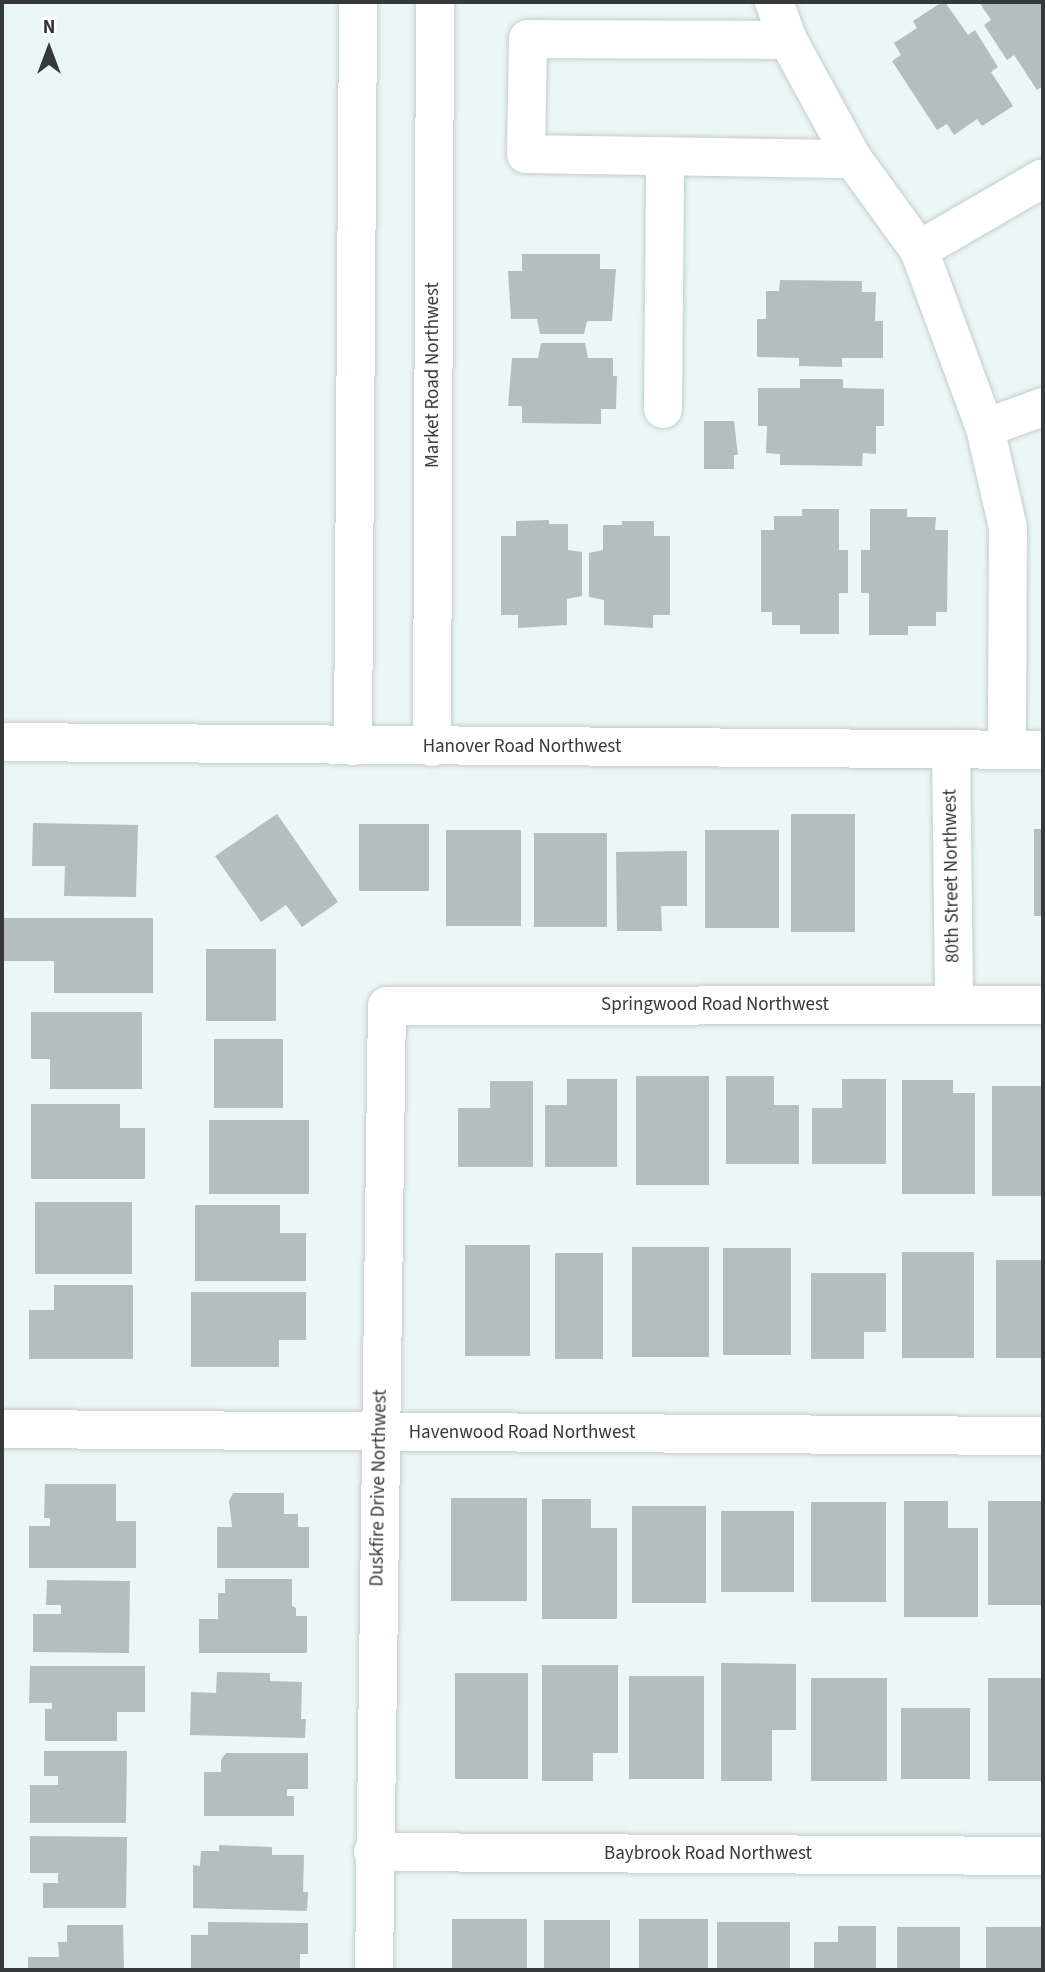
<!DOCTYPE html>
<html>
<head>
<meta charset="utf-8">
<style>
  body { margin:0 }
  #map { position:relative; width:1045px; height:1972px; overflow:hidden; background:#ebf6f6; font-family:"Source Sans 3",sans-serif }
  div>[style] { position:absolute }
  [style*='--x'] { left:calc(var(--x)*1px); top:calc(var(--y)*1px); width:calc(var(--w)*1px); rotate:calc(var(--a)*1deg) }
  .building>* { inset:0; background:#b3bebd; transform-origin:0 0 }
  .roads { filter:drop-shadow(0 0 2px #c2cdcc) drop-shadow(0 0 2px #c2cdcc) }
  .minor>* { height:38px; margin:-19px; padding:0 19px; transform-origin:19px; border-radius:19px; background:#fff }
  span { translate:-50% -50%; white-space:nowrap; text-align:center; line-height:1.15; -webkit-text-stroke:5px #fff; paint-order:stroke }
  .street-label { font-size:19px; color:#353939 }
  .frame { position:absolute; inset:0; border:4px solid #353939; pointer-events:none }
  .north { position:absolute; left:14px; top:14px; width:70px; height:70px; -webkit-text-stroke:5px #fff; paint-order:stroke; rotate:0deg; font-size:19px; font-weight:700; line-height:28px; text-align:center; color:#353939 }
  .north::after { content:''; display:block; margin:auto; width:24px; height:32px; background:#353939; clip-path:polygon(50% 0,100% 100%,50% 72%,0 100%) }
</style>
</head>
<body>
<div id="map">
  <div class="building">
    <div style="clip-path:polygon(942px 2px,945px 2px,968px 35px,975px 30px,998px 67px,991px 72px,1013px 106px,982px 126px,977px 119px,954px 135px,947px 124px,937px 130px,892px 61px,901px 55px,894px 43px,917px 28px,913px 21px)"></div>
    <div style="clip-path:polygon(979px 2px,1043px 2px,1043px 86px,1037px 90px,1014px 55px,1007px 60px,984px 25px,991px 20px)"></div>
    <div style="clip-path:polygon(522px 254px,600px 254px,600px 269px,616px 269px,612px 321px,587px 321px,584px 334px,540px 334px,537px 319px,511px 319px,508px 271px,522px 271px)"></div>
    <div style="clip-path:polygon(780px 280px,862px 281px,862px 292px,876px 292px,875px 321px,883px 321px,883px 358px,842px 358px,842px 367px,799px 366px,799px 358px,757px 357px,757px 319px,766px 319px,766px 291px,779px 291px)"></div>
    <div style="clip-path:polygon(541px 343px,585px 343px,588px 358px,613px 358px,613px 376px,617px 376px,616px 409px,601px 409px,601px 424px,522px 423px,522px 406px,508px 406px,512px 358px,538px 358px)"></div>
    <div style="clip-path:polygon(800px 379px,843px 379px,843px 388px,884px 389px,884px 426px,876px 426px,876px 454px,863px 453px,862px 466px,780px 465px,780px 454px,766px 453px,767px 426px,758px 426px,758px 388px,800px 388px)"></div>
    <div style="clip-path:polygon(704px 421px,734px 421px,738px 455px,734px 455px,734px 469px,704px 469px)"></div>
    <div style="clip-path:polygon(802px 509px,839px 509px,839px 550px,848px 550px,848px 593px,839px 593px,839px 634px,800px 634px,800px 625px,772px 625px,772px 612px,761px 612px,761px 530px,774px 530px,774px 516px,802px 516px)"></div>
    <div style="clip-path:polygon(870px 509px,907px 509px,907px 517px,936px 517px,935px 530px,948px 530px,947px 612px,936px 612px,936px 626px,908px 626px,908px 635px,869px 635px,869px 593px,861px 593px,861px 550px,870px 550px)"></div>
    <div style="clip-path:polygon(549px 520px,549px 524px,568px 524px,568px 550px,582px 552px,582px 596px,567px 599px,567px 625px,518px 628px,518px 615px,501px 615px,501px 536px,516px 536px,516px 521px)"></div>
    <div style="clip-path:polygon(622px 521px,654px 521px,654px 536px,670px 536px,670px 615px,653px 615px,653px 628px,604px 625px,604px 600px,589px 597px,589px 553px,603px 550px,603px 525px,622px 525px)"></div>
    <div style="clip-path:polygon(277px 814px,338px 902px,302px 927px,286px 905px,261px 922px,215px 856px)"></div>
    <div style="left:791px;top:814px;width:64px;height:118px"></div>
    <div style="clip-path:polygon(33px 823px,138px 825px,136px 897px,64px 896px,65px 866px,32px 866px)"></div>
    <div style="left:359px;top:824px;width:70px;height:67px"></div>
    <div style="left:1034px;top:829px;width:9px;height:87px"></div>
    <div style="left:446px;top:830px;width:75px;height:96px"></div>
    <div style="left:705px;top:830px;width:74px;height:98px"></div>
    <div style="left:534px;top:833px;width:73px;height:94px"></div>
    <div style="clip-path:polygon(687px 851px,687px 906px,661px 906px,662px 931px,617px 931px,616px 852px)"></div>
    <div style="clip-path:polygon(2px 918px,153px 918px,153px 993px,54px 993px,54px 961px,2px 961px)"></div>
    <div style="left:206px;top:949px;width:70px;height:72px"></div>
    <div style="clip-path:polygon(31px 1012px,142px 1012px,142px 1089px,50px 1089px,50px 1059px,31px 1059px)"></div>
    <div style="left:214px;top:1039px;width:69px;height:69px"></div>
    <div style="left:636px;top:1076px;width:73px;height:109px"></div>
    <div style="clip-path:polygon(726px 1076px,774px 1076px,774px 1105px,799px 1105px,799px 1164px,726px 1164px)"></div>
    <div style="clip-path:polygon(567px 1079px,617px 1079px,617px 1167px,545px 1167px,545px 1105px,567px 1105px)"></div>
    <div style="clip-path:polygon(842px 1079px,886px 1079px,886px 1164px,812px 1164px,812px 1108px,842px 1108px)"></div>
    <div style="clip-path:polygon(902px 1080px,953px 1080px,953px 1093px,975px 1093px,975px 1194px,902px 1194px)"></div>
    <div style="clip-path:polygon(490px 1081px,533px 1081px,533px 1167px,458px 1167px,458px 1108px,490px 1108px)"></div>
    <div style="left:992px;top:1086px;width:51px;height:110px"></div>
    <div style="clip-path:polygon(31px 1104px,120px 1104px,120px 1128px,145px 1128px,145px 1179px,31px 1179px)"></div>
    <div style="left:209px;top:1120px;width:100px;height:74px"></div>
    <div style="left:35px;top:1202px;width:97px;height:72px"></div>
    <div style="clip-path:polygon(195px 1205px,280px 1205px,280px 1233px,306px 1233px,306px 1281px,195px 1281px)"></div>
    <div style="left:465px;top:1245px;width:65px;height:111px"></div>
    <div style="left:632px;top:1247px;width:77px;height:110px"></div>
    <div style="left:723px;top:1248px;width:68px;height:107px"></div>
    <div style="left:902px;top:1252px;width:72px;height:106px"></div>
    <div style="left:555px;top:1253px;width:48px;height:106px"></div>
    <div style="left:996px;top:1260px;width:47px;height:98px"></div>
    <div style="clip-path:polygon(811px 1273px,886px 1273px,886px 1332px,864px 1332px,864px 1359px,811px 1359px)"></div>
    <div style="clip-path:polygon(54px 1285px,133px 1285px,133px 1359px,29px 1359px,29px 1310px,54px 1310px)"></div>
    <div style="clip-path:polygon(191px 1292px,306px 1292px,306px 1340px,279px 1340px,279px 1367px,191px 1367px)"></div>
    <div style="clip-path:polygon(45px 1484px,116px 1484px,116px 1521px,136px 1521px,136px 1568px,29px 1568px,29px 1526px,50px 1526px,50px 1518px,44px 1518px)"></div>
    <div style="clip-path:polygon(233px 1493px,284px 1493px,284px 1514px,298px 1514px,298px 1527px,309px 1527px,309px 1568px,217px 1568px,217px 1527px,232px 1527px,229px 1501px)"></div>
    <div style="left:451px;top:1498px;width:76px;height:103px"></div>
    <div style="clip-path:polygon(542px 1499px,591px 1499px,591px 1528px,617px 1528px,617px 1619px,542px 1619px)"></div>
    <div style="clip-path:polygon(904px 1501px,948px 1501px,948px 1528px,978px 1528px,978px 1617px,904px 1617px)"></div>
    <div style="left:988px;top:1501px;width:55px;height:104px"></div>
    <div style="left:811px;top:1502px;width:75px;height:100px"></div>
    <div style="left:632px;top:1506px;width:74px;height:97px"></div>
    <div style="left:721px;top:1511px;width:73px;height:81px"></div>
    <div style="clip-path:polygon(225px 1579px,292px 1579px,292px 1606px,296px 1608px,296px 1616px,307px 1616px,307px 1653px,199px 1653px,199px 1619px,218px 1619px,218px 1593px,225px 1593px)"></div>
    <div style="clip-path:polygon(47px 1580px,130px 1581px,129px 1653px,33px 1652px,33px 1614px,61px 1614px,61px 1605px,46px 1605px)"></div>
    <div style="clip-path:polygon(721px 1663px,796px 1664px,796px 1730px,772px 1730px,772px 1781px,721px 1781px)"></div>
    <div style="clip-path:polygon(542px 1665px,618px 1665px,618px 1753px,593px 1753px,593px 1781px,542px 1781px)"></div>
    <div style="clip-path:polygon(30px 1666px,145px 1666px,145px 1712px,117px 1712px,117px 1741px,45px 1741px,45px 1709px,52px 1709px,52px 1703px,29px 1703px)"></div>
    <div style="clip-path:polygon(217px 1672px,270px 1673px,270px 1681px,302px 1682px,301px 1719px,306px 1719px,305px 1738px,190px 1735px,191px 1692px,216px 1693px)"></div>
    <div style="left:455px;top:1673px;width:73px;height:106px"></div>
    <div style="left:629px;top:1676px;width:75px;height:103px"></div>
    <div style="left:811px;top:1678px;width:76px;height:103px"></div>
    <div style="left:988px;top:1678px;width:55px;height:103px"></div>
    <div style="left:901px;top:1708px;width:69px;height:71px"></div>
    <div style="clip-path:polygon(44px 1751px,127px 1751px,126px 1823px,30px 1823px,30px 1785px,58px 1785px,58px 1776px,44px 1776px)"></div>
    <div style="clip-path:polygon(226px 1753px,308px 1753px,308px 1789px,287px 1789px,287px 1796px,294px 1796px,294px 1816px,204px 1816px,204px 1772px,221px 1772px,221px 1760px)"></div>
    <div style="clip-path:polygon(30px 1836px,127px 1837px,126px 1908px,43px 1908px,43px 1883px,58px 1883px,58px 1873px,30px 1873px)"></div>
    <div style="clip-path:polygon(219px 1845px,272px 1847px,272px 1855px,304px 1855px,303px 1892px,308px 1892px,307px 1911px,193px 1908px,193px 1865px,200px 1866px,201px 1851px,219px 1851px)"></div>
    <div style="left:452px;top:1919px;width:75px;height:51px"></div>
    <div style="left:639px;top:1919px;width:69px;height:51px"></div>
    <div style="left:544px;top:1920px;width:66px;height:50px"></div>
    <div style="clip-path:polygon(208px 1922px,308px 1923px,308px 1954px,300px 1954px,300px 1970px,191px 1970px,191px 1935px,208px 1935px)"></div>
    <div style="left:717px;top:1922px;width:73px;height:48px"></div>
    <div style="clip-path:polygon(67px 1925px,123px 1925px,124px 1970px,28px 1970px,28px 1957px,59px 1957px,58px 1942px,67px 1942px)"></div>
    <div style="clip-path:polygon(838px 1926px,876px 1926px,876px 1970px,814px 1970px,814px 1942px,838px 1942px)"></div>
    <div style="left:897px;top:1927px;width:63px;height:43px"></div>
    <div style="left:986px;top:1927px;width:57px;height:43px"></div>
  </div>
  <div class="roads">
    <div class="minor">
      <div style="--x:774;--y:2;--w:40;--a:69.8"></div>
      <div style="--x:788;--y:40;--w:136;--a:61.4"></div>
      <div style="--x:853;--y:159;--w:112;--a:54"></div>
      <div style="--x:919;--y:250;--w:190;--a:69.7"></div>
      <div style="--x:985;--y:428;--w:103;--a:77"></div>
      <div style="--x:1008;--y:528;--w:222;--a:90.3"></div>
      <div style="--x:788;--y:40;--w:260;--a:-179.8"></div>
      <div style="--x:528;--y:39;--w:115;--a:91"></div>
      <div style="--x:526;--y:154;--w:327;--a:0.9"></div>
      <div style="--x:919;--y:250;--w:143;--a:-30.1"></div>
      <div style="--x:663;--y:409;--w:253;--a:-89.5"></div>
      <div style="--x:985;--y:428;--w:62;--a:-19.9"></div>
      <div style="--x:2;--y:742;--w:1041;--a:0.44"></div>
      <div style="--x:353;--y:746;--w:744;--a:-89.61"></div>
      <div style="--x:432;--y:747;--w:745;--a:-89.77"></div>
      <div style="--x:951;--y:749;--w:255;--a:89.3"></div>
      <div style="--x:2;--y:1429;--w:1041;--a:0.39"></div>
      <div style="--x:373;--y:1852;--w:670;--a:0.34"></div>
      <div style="--x:374;--y:1970;--w:964;--a:-89.23"></div>
      <div style="--x:387;--y:1006;--w:656;--a:-0.09"></div>
    </div>
  </div>
  <div class="street-label">
    <span style="left:433px;top:375px;rotate:-90deg">Market Road Northwest</span>
    <span style="left:522px;top:747px">Hanover Road Northwest</span>
    <span style="left:952px;top:876px;rotate:-91deg">80th Street Northwest</span>
    <span style="left:715px;top:1005px">Springwood Road Northwest</span>
    <span style="left:522px;top:1433px">Havenwood Road Northwest</span>
    <span style="left:379px;top:1488px;rotate:-89deg">Duskfire Drive Northwest</span>
    <span style="left:708px;top:1854px">Baybrook Road Northwest</span>
  </div>
  <div class="frame"></div>
  <div class="north">N</div>
</div>
</body>
</html>
